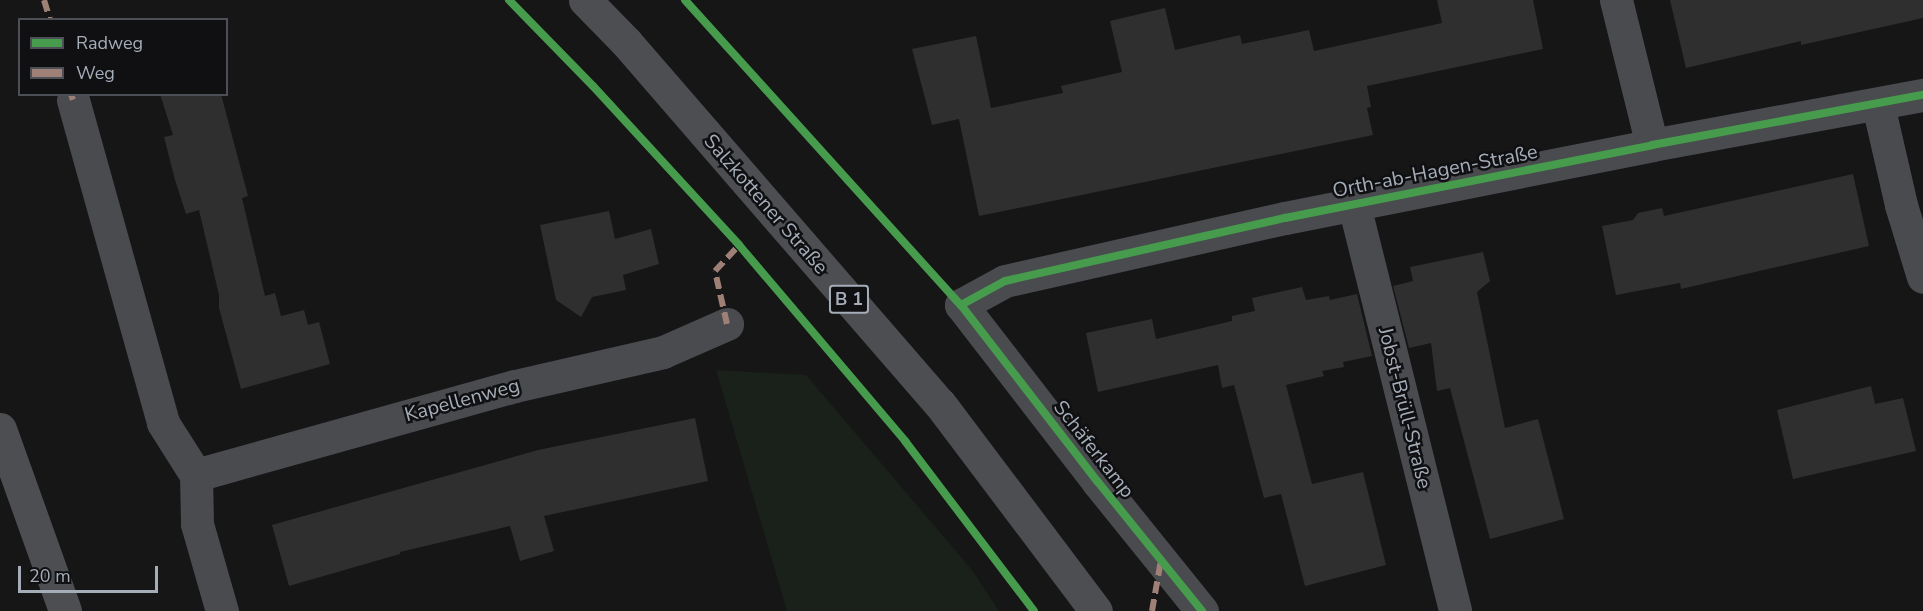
<!DOCTYPE html>
<html>
<head>
<meta charset="utf-8">
<style>
  body { margin:0 }
  #map { position:relative; width:1923px; height:611px; overflow:hidden; background:#161616; font-family:"Nunito Sans",sans-serif }
  div>[style] { position:absolute }
  [style*='--x'] { left:calc(var(--x)*1px); top:calc(var(--y)*1px); width:calc(var(--w)*1px); rotate:calc(var(--a)*1deg) }
  .green>* { inset:0; background:#19211a }
  .building>* { inset:0; background:#2f2f30 }
  .minor>* { height:33px; margin:-16.5px; padding:0 16.5px; transform-origin:16.5px; border-radius:16.5px; background:#494b4f }
  .major>* { height:33px; margin:-16.5px; padding:0 16.5px; transform-origin:16.5px; border-radius:16.5px; background:#4c4e51 }
  .quiet>* { height:6px; margin-top:-3px; transform-origin:0; background:repeating-linear-gradient(90deg,#9e8076 0 12px,transparent 0 18px) }
  .cycleway>* { height:8px; margin:-4px; padding:0 4px; transform-origin:4px; border-radius:4px; background:#469c4c }
  span { translate:-50% -50%; white-space:nowrap; text-align:center; line-height:1.15; -webkit-text-stroke:5px #101012; paint-order:stroke }
  .shield-label span { padding:2px 4px; background:#101012; border:2px solid; border-radius:4px; -webkit-text-stroke-width:0 }
  .shield-label { font-size:18px; color:#a5adb9; font-weight:700 }
  .street-label { font-size:20px; color:#a5adb9 }
  .legend { position:absolute; left:18px; top:18px; width:210px; height:78px; box-sizing:border-box; background:#101012; border:2px solid #4c4f55; margin:0; padding:8px 10px; list-style:none; font-size:18px; color:#a5adb9 }
  .legend li { display:flex; align-items:center; gap:12px; height:30px }
  .legend b { width:30px; border:2px solid #4c4f55 }
  .scale { position:absolute; left:18px; top:566px; width:140px; height:27px; box-sizing:border-box; border:3px solid #a5adb9; border-top:0; padding-left:8px; font-size:18px; line-height:21px; white-space:nowrap; color:#a5adb9; -webkit-text-stroke:4px #101012; paint-order:stroke }
</style>
</head>
<body>
<div id="map">
  <div class="green">
    <div style="clip-path:polygon(716px 370px,806px 375px,972px 570px,999px 611px,787px 611px)"></div>
  </div>
  <div class="building">
    <div style="clip-path:polygon(1437px 0,1533px 0,1543px 49px,1367px 86px,1371px 107px,1367px 108px,1373px 135px,979px 216px,959px 119px,932px 125px,912px 49px,976px 36px,991px 108px,1063px 93px,1061px 86px,1122px 72px,1110px 21px,1165px 8px,1175px 50px,1240px 35px,1242px 44px,1309px 30px,1314px 51px,1442px 23px)"></div>
    <div style="clip-path:polygon(1670px 0,1923px 0,1923px 18px,1801px 45px,1801px 41px,1686px 68px)"></div>
    <div style="clip-path:polygon(160px 94px,221px 94px,248px 196px,242px 198px,265px 296px,275px 293px,281px 316px,304px 310px,308px 325px,319px 322px,330px 364px,241px 389px,219px 308px,219px 295px,199px 210px,186px 214px,175px 180px,164px 137px,173px 135px)"></div>
    <div style="clip-path:polygon(1853px 174px,1869px 246px,1681px 289px,1680px 283px,1616px 295px,1602px 226px,1633px 220px,1638px 213px,1662px 208px,1664px 216px)"></div>
    <div style="clip-path:polygon(609px 211px,615px 239px,651px 229px,659px 264px,623px 275px,626px 290px,592px 297px,581px 317px,556px 300px,540px 225px)"></div>
    <div style="clip-path:polygon(1483px 252px,1490px 281px,1477px 292px,1505px 428px,1538px 419px,1564px 519px,1490px 539px,1450px 388px,1437px 391px,1431px 343px,1409px 348px,1393px 286px,1413px 281px,1410px 267px)"></div>
    <div style="clip-path:polygon(1302px 287px,1306px 300px,1329px 296px,1330px 300px,1357px 294px,1372px 356px,1343px 362px,1344px 367px,1322px 371px,1324px 376px,1286px 385px,1312px 484px,1363px 472px,1386px 565px,1305px 586px,1281px 494px,1264px 498px,1234px 385px,1222px 388px,1218px 365px,1098px 392px,1086px 333px,1152px 319px,1156px 339px,1232px 321px,1232px 316px,1255px 311px,1252px 298px)"></div>
    <div style="clip-path:polygon(1871px 386px,1875px 404px,1903px 398px,1916px 451px,1793px 479px,1777px 410px)"></div>
    <div style="clip-path:polygon(695px 418px,708px 481px,544px 516px,554px 551px,520px 561px,510px 526px,400px 552px,400px 554px,289px 586px,272px 525px,538px 450px)"></div>
  </div>
  <div class="minor">
    <div style="--x:1616;--y:0;--w:149;--a:76.1"></div>
    <div style="--x:73;--y:100;--w:335;--a:74.4"></div>
    <div style="--x:163;--y:423;--w:62;--a:57.6"></div>
    <div style="--x:196;--y:475;--w:49;--a:88.8"></div>
    <div style="--x:197;--y:524;--w:91;--a:74"></div>
    <div style="--x:1878;--y:105;--w:103;--a:77"></div>
    <div style="--x:1901;--y:205;--w:75;--a:73"></div>
    <div style="--x:1354;--y:205;--w:418;--a:76"></div>
    <div style="--x:196;--y:475;--w:331;--a:-15.6"></div>
    <div style="--x:515;--y:386;--w:152;--a:-12.9"></div>
    <div style="--x:663;--y:352;--w:70;--a:-23.6"></div>
    <div style="--x:1202;--y:611;--w:166;--a:-128.9"></div>
    <div style="--x:1098;--y:482;--w:224;--a:-127.7"></div>
    <div style="--x:961;--y:305;--w:50;--a:-28.6"></div>
    <div style="--x:1005;--y:281;--w:287;--a:-12.7"></div>
    <div style="--x:1285;--y:218;--w:374;--a:-11.2"></div>
    <div style="--x:1652;--y:145;--w:276;--a:-10.5"></div>
  </div>
  <div class="major">
    <div style="--x:585;--y:0;--w:59;--a:45.7"></div>
    <div style="--x:626;--y:42;--w:479;--a:49.1"></div>
    <div style="--x:940;--y:404;--w:259;--a:53"></div>
    <div style="--x:0;--y:429;--w:193;--a:70.3"></div>
  </div>
  <div class="quiet">
    <div style="--x:44;--y:0;--w:21;--a:73"></div>
    <div style="--x:71;--y:94;--w:6;--a:72"></div>
    <div style="--x:727;--y:324;--w:54;--a:-102.8"></div>
    <div style="--x:715;--y:271;--w:35;--a:-47"></div>
    <div style="--x:1152;--y:611;--w:52;--a:-80"></div>
  </div>
  <div class="cycleway">
    <div style="--x:509;--y:0;--w:120;--a:45.7"></div>
    <div style="--x:593;--y:86;--w:216;--a:47.4"></div>
    <div style="--x:739;--y:245;--w:257;--a:49.7"></div>
    <div style="--x:905;--y:441;--w:213;--a:52.8"></div>
    <div style="--x:685;--y:0;--w:411;--a:47.9"></div>
    <div style="--x:961;--y:305;--w:224;--a:52.3"></div>
    <div style="--x:1098;--y:482;--w:166;--a:51.1"></div>
    <div style="--x:961;--y:305;--w:50;--a:-28.6"></div>
    <div style="--x:1005;--y:281;--w:287;--a:-12.7"></div>
    <div style="--x:1285;--y:218;--w:374;--a:-11.2"></div>
    <div style="--x:1652;--y:145;--w:276;--a:-10.5"></div>
  </div>
  <div class="shield-label">
    <span style="left:849px;top:299px">B 1</span>
  </div>
  <div class="street-label">
    <span style="left:1435px;top:171px;rotate:-11deg">Orth-ab-Hagen-Straße</span>
    <span style="left:766px;top:204px;rotate:49deg">Salzkottener Straße</span>
    <span style="left:462px;top:400px;rotate:-15deg">Kapellenweg</span>
    <span style="left:1405px;top:408px;rotate:76deg">Jobst-Brüll-Straße</span>
    <span style="left:1094px;top:449px;rotate:52deg">Schäferkamp</span>
  </div>
  <ul class="legend">
  <li><b style="height:8px;background:#469c4c"></b>Radweg</li>
  <li><b style="height:8px;background:#9e8076"></b>Weg</li>
  </ul>
  <div class="scale">20 m</div>
</div>
</body>
</html>
